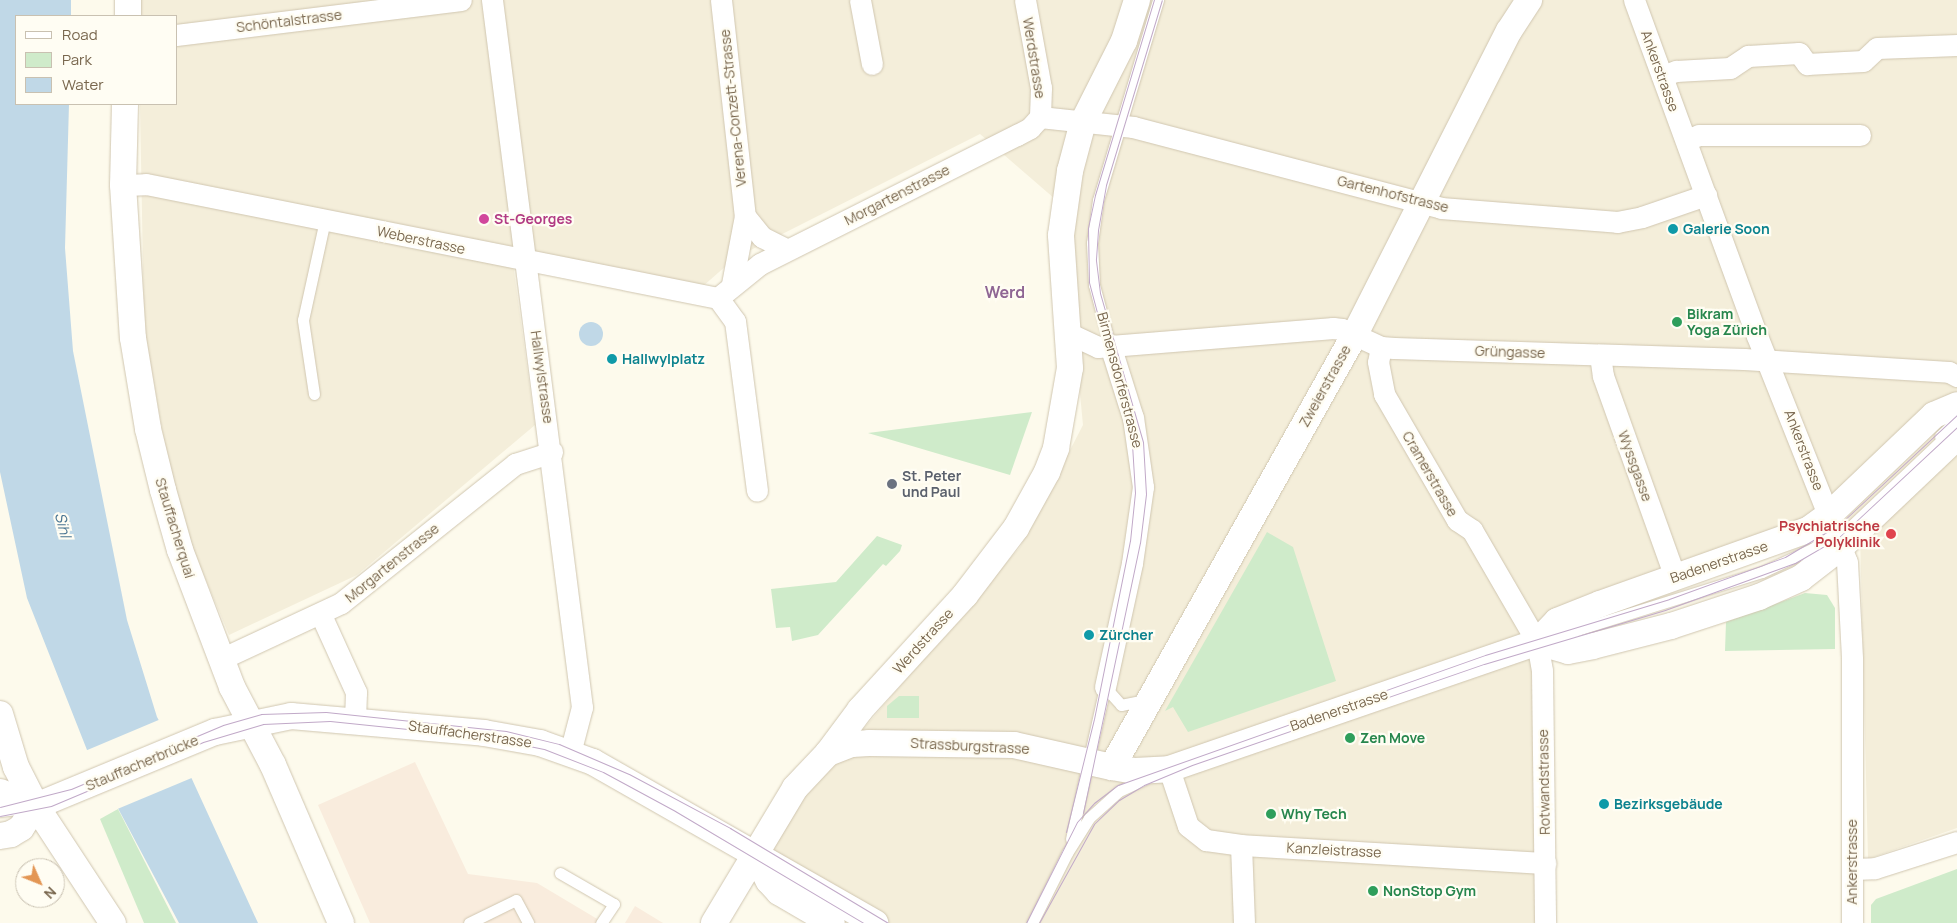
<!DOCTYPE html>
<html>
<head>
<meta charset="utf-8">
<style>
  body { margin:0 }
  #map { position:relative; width:1957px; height:923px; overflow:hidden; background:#fdfaec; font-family:Manrope,sans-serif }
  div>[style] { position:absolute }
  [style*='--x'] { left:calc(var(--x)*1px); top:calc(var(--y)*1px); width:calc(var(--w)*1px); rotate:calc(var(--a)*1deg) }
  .residential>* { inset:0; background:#f4eeda }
  .commercial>* { inset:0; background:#f9ecdd }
  .green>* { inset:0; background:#cfebca }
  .water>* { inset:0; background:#c0d8e7 }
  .round { border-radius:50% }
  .pier>* { inset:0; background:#fdfaec }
  .roads { filter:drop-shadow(0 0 1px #d0c6b0) drop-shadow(0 0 1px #d0c6b0) }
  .service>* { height:11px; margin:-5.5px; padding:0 5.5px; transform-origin:5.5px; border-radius:5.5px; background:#fff }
  .minor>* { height:21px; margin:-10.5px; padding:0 10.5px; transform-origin:10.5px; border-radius:10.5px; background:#fff }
  .tertiary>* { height:26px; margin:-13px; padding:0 13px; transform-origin:13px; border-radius:13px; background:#fff }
  .tram>* { height:1px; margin:-0.5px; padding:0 0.5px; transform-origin:0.5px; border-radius:0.5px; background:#c1a9c8 }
  .dots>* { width:14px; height:14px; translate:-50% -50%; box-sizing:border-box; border:2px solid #fffdf3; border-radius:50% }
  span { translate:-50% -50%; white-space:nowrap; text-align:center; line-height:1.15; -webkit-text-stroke:4.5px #fffdf3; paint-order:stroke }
  .street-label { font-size:14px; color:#79674e }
  .hotel-label { font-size:14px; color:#b23c85; font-weight:700 }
  .left { translate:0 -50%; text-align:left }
  .culture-label { font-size:14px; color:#0d838f; font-weight:700 }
  .leisure-label { font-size:14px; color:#27864d; font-weight:700 }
  .worship-label { font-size:14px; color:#5b616d; font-weight:700 }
  .health-label { font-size:14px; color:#be3a42; font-weight:700 }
  .right { translate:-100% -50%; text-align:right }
  .water-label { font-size:15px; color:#4b7693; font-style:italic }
  .quarter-label { font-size:16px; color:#8f6694; font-weight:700 }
  .legend { position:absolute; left:15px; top:15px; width:162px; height:90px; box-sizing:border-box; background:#fffdf3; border:1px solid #c9c1b1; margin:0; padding:6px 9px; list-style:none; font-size:15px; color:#79674e }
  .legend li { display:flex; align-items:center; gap:10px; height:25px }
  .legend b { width:25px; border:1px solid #c9c1b1 }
  .north { position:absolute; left:15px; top:858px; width:50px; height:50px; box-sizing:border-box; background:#fffdf3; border:1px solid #c9c1b1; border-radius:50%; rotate:134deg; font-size:14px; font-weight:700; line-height:20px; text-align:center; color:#79674e }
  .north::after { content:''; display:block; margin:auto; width:18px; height:22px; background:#e39654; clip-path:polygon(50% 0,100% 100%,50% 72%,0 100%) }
</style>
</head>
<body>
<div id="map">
  <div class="residential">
    <div style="clip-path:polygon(139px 0,1957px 0,1957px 828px,1868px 859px,1860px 534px,1827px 513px,1541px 621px,1536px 923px,877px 923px,766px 858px,795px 808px,1020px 547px,1083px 425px,1062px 205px,980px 134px,735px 258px,702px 287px,511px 249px,535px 425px,357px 575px,229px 635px,176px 509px,144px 325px,140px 104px,176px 104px,176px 16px,139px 16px)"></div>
  </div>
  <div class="commercial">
    <div style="clip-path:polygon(415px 762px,468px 874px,537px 883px,604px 923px,370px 923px,318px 805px)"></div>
    <div style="clip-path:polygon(635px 906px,663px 923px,625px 923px)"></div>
  </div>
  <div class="green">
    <div style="clip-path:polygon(1032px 412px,1010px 475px,868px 433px)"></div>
    <div style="clip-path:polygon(1267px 532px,1293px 547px,1336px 681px,1188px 732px,1173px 707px,1165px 711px)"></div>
    <div style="clip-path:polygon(877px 536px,902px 545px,900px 551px,886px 566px,883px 564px,818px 635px,792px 641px,790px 627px,776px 628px,771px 589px,836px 582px)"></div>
    <div style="clip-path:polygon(1805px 593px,1827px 595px,1835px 608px,1835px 649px,1725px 651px,1726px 622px)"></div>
    <div style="clip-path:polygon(899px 696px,919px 696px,919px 718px,887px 718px,887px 706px)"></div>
    <div style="clip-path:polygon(118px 809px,176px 923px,144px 923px,100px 819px)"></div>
    <div style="clip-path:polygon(1957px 869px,1957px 923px,1871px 923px,1871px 905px,1876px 899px)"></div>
  </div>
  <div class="water">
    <div style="clip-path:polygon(0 0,71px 0,71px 16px,16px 16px,16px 104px,69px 104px,65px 248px,73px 351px,127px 620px,157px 717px,191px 777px,258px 923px,179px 923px,87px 750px,27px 598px,0 472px)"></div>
    <div class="round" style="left:579px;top:322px;width:24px;height:24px"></div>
  </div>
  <div class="pier">
    <div style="clip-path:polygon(161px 719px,194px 777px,115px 810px,85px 751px)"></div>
  </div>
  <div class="roads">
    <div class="service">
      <div style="--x:1110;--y:345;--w:62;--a:-104.9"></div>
      <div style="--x:1094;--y:285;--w:42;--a:-92.7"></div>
      <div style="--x:1092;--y:243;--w:43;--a:-82.1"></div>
      <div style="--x:1098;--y:200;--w:209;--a:-73.3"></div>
      <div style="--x:314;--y:394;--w:75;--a:-98.5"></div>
      <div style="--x:303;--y:320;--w:102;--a:-77.6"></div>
      <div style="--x:1940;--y:436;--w:23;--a:-43"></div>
      <div style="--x:1548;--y:639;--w:224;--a:-17.4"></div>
      <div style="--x:1762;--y:572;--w:55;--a:-24.7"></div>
      <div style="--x:1812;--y:549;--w:32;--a:-34"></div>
      <div style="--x:1105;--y:687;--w:24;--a:48"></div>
      <div style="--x:1121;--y:705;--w:24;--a:-12"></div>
      <div style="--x:0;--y:811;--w:25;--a:-7"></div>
      <div style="--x:1071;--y:839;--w:156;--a:-77.4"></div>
      <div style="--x:560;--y:873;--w:62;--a:29.9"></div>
      <div style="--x:614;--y:904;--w:23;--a:124"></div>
      <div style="--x:469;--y:923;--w:52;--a:-26.1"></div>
      <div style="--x:516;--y:900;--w:26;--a:62"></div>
      <div style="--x:1032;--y:923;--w:78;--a:-63.4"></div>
      <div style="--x:1067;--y:853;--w:41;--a:-57.8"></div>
      <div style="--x:1089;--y:818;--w:40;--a:-42"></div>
      <div style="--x:1119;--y:791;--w:31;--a:-25"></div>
    </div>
    <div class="minor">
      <div style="--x:492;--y:0;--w:713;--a:82.75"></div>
      <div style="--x:582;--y:707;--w:48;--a:104.6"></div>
      <div style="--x:721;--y:0;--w:217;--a:83.7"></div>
      <div style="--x:745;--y:216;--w:27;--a:51"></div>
      <div style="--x:762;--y:237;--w:28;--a:27"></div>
      <div style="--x:860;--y:0;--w:65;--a:79.4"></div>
      <div style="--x:1025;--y:0;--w:89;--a:79.7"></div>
      <div style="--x:1041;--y:88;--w:29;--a:92"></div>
      <div style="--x:1634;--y:0;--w:358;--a:69.9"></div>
      <div style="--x:1757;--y:336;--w:243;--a:68.3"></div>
      <div style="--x:1847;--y:562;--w:97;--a:87"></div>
      <div style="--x:1852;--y:659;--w:264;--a:90"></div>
      <div style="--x:176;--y:35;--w:287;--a:-7"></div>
      <div style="--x:1662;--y:76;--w:15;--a:-20"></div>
      <div style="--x:1676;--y:71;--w:54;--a:-3.2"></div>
      <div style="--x:1730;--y:68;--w:22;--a:-34"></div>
      <div style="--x:1748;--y:56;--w:51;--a:-3.4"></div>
      <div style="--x:1799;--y:53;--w:14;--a:54"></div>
      <div style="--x:1807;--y:64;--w:56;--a:-3.1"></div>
      <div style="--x:1863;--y:61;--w:19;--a:-43"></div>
      <div style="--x:1877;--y:48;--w:80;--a:-2.1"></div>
      <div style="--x:1040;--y:117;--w:94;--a:6.1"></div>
      <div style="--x:1133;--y:127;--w:318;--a:14.7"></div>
      <div style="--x:1441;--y:208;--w:177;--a:4.5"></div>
      <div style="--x:1617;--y:222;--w:25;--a:-11"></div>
      <div style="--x:1642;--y:217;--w:68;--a:-19"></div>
      <div style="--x:1686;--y:140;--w:14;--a:-21"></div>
      <div style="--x:1699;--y:135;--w:161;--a:0"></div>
      <div style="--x:123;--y:185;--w:23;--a:-2"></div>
      <div style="--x:146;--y:184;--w:583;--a:11.27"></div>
      <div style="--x:732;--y:284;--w:69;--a:-79.2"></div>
      <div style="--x:718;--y:298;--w:54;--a:-39"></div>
      <div style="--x:760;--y:264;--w:288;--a:-26.7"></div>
      <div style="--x:1017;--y:135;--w:15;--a:-28"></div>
      <div style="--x:1030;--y:128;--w:15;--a:-48"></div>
      <div style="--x:718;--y:298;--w:29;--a:54"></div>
      <div style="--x:735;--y:321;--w:171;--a:82.6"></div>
      <div style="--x:1068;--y:333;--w:33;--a:25"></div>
      <div style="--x:1098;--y:347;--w:236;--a:-4.6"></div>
      <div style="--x:1333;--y:328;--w:9;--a:6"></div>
      <div style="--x:1342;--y:329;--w:43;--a:24.8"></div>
      <div style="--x:1381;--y:347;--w:13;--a:4"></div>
      <div style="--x:1394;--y:348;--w:350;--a:1.8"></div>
      <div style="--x:1744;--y:359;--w:205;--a:3.6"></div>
      <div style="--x:1949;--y:372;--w:9;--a:27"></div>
      <div style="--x:1381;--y:347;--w:15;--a:101"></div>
      <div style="--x:1378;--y:362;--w:33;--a:79"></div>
      <div style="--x:1384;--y:394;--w:146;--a:59.9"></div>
      <div style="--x:1457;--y:520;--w:18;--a:34"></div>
      <div style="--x:1472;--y:530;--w:129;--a:59.9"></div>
      <div style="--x:1537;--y:642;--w:29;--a:80"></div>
      <div style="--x:1542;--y:671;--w:252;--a:89.3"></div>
      <div style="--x:1600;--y:355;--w:21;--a:82"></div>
      <div style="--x:1603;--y:376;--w:214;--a:70.3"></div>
      <div style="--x:321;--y:615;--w:85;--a:65.6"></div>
      <div style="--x:356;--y:692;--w:27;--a:92"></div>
      <div style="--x:221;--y:659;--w:132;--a:-25"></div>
      <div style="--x:341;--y:603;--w:223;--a:-38.6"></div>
      <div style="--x:515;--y:464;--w:39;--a:-18"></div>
      <div style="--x:1105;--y:687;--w:127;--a:-77.7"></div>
      <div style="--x:1132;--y:563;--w:77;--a:-81.8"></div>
      <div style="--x:1143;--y:487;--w:70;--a:-98.2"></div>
      <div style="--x:1133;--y:418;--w:77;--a:-107.5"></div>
      <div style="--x:1169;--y:769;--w:60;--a:71.6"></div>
      <div style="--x:1188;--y:826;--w:23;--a:38"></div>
      <div style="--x:1206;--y:840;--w:35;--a:8"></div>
      <div style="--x:1241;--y:845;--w:305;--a:3.4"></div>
      <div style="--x:1241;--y:845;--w:78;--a:87.8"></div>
      <div style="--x:1852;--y:869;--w:23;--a:-2"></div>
      <div style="--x:1875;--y:868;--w:86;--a:-17.6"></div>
    </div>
    <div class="tertiary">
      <div style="--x:128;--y:16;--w:16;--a:-90"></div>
      <div style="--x:125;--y:104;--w:81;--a:91.4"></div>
      <div style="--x:123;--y:185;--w:153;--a:86.3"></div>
      <div style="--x:133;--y:338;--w:92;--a:80.6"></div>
      <div style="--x:148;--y:429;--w:63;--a:76.2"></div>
      <div style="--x:163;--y:490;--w:62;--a:74.2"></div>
      <div style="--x:180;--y:550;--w:147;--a:69.2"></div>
      <div style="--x:232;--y:687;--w:88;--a:62.3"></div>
      <div style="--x:273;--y:765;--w:172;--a:66.7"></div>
      <div style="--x:1537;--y:642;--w:32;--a:16"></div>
      <div style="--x:1568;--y:651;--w:25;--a:-11"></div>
      <div style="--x:1593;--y:646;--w:81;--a:-14.4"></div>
      <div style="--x:1671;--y:626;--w:93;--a:-18.2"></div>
      <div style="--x:1759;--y:597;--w:46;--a:-24.3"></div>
      <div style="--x:1801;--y:578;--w:51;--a:-37.8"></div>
      <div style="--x:1841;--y:547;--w:160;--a:-43.5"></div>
      <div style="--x:0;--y:714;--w:55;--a:73.2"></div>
      <div style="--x:16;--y:767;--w:44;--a:62.9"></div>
      <div style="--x:36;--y:806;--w:140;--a:56.7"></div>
      <div style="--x:828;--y:753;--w:26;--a:-21"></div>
      <div style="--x:852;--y:744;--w:17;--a:-3"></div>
      <div style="--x:869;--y:743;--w:145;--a:0.8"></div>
      <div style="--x:1014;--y:745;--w:100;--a:12.7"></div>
      <div style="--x:1112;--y:767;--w:23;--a:10"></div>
      <div style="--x:1135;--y:771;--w:34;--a:-3"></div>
      <div style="--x:1169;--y:769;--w:389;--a:-19"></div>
      <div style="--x:1537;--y:642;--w:29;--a:-46"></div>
      <div style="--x:1557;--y:621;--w:46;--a:-21.6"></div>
      <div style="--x:1600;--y:604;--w:221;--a:-19.6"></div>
      <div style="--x:1808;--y:530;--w:26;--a:-36"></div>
      <div style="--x:1829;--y:515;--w:145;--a:-43.6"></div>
      <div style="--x:1934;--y:415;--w:25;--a:-23"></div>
      <div style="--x:1112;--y:767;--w:497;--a:-60.7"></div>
      <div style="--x:1355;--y:334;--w:340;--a:-63.1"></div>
      <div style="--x:1509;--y:31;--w:37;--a:-57"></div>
      <div style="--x:0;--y:792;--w:39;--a:21"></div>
      <div style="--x:36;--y:806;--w:194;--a:-22.5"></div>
      <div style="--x:215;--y:732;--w:78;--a:-11.9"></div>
      <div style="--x:291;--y:716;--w:194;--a:5"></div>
      <div style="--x:484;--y:733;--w:57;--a:10.1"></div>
      <div style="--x:540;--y:743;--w:56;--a:19.7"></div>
      <div style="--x:593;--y:762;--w:325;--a:29.7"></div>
      <div style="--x:0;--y:836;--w:11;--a:-10"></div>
      <div style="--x:11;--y:834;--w:12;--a:-31"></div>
      <div style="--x:21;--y:828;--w:27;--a:-56"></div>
      <div style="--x:755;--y:854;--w:30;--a:63"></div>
      <div style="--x:769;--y:881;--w:15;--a:48"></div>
      <div style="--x:779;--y:892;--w:61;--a:30.3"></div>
      <div style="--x:714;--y:923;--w:157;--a:-59"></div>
      <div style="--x:795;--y:788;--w:48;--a:-46.7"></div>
      <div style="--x:828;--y:753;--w:54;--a:-53.3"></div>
      <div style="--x:860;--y:710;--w:156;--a:-47.6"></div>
      <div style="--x:965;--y:595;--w:84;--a:-52.7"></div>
      <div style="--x:1016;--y:528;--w:64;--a:-61"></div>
      <div style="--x:1047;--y:472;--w:26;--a:-69"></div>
      <div style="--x:1056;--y:448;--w:81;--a:-80.1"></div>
      <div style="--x:1070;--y:368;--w:133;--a:-93.9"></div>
      <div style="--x:1061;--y:235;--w:65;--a:-82"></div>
      <div style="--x:1070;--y:171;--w:51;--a:-75.1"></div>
      <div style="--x:1083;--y:122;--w:91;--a:-63.2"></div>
      <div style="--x:1124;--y:41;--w:43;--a:-72.4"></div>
    </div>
  </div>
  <div class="tram">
    <div style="--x:0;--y:807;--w:73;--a:-14.2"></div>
    <div style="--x:71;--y:789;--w:165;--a:-22.8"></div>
    <div style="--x:223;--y:725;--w:40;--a:-16"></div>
    <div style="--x:261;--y:714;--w:65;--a:-1.8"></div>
    <div style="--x:326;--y:712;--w:181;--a:6"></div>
    <div style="--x:506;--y:731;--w:55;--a:13.8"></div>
    <div style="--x:559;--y:744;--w:76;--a:23.2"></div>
    <div style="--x:629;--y:774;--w:115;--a:28.1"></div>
    <div style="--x:730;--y:828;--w:184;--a:31"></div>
    <div style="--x:1083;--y:813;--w:276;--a:-78.1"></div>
    <div style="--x:1140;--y:543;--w:49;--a:-83"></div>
    <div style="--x:1146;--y:494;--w:52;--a:-93.3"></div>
    <div style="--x:1143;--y:442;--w:155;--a:-106.1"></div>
    <div style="--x:1100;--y:293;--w:34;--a:-97"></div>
    <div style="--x:1096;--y:259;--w:29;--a:-86"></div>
    <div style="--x:1098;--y:230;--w:46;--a:-79.9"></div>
    <div style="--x:1106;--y:185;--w:193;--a:-73.2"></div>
    <div style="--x:0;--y:816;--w:52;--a:-11.1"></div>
    <div style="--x:51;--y:806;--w:165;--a:-22.8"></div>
    <div style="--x:203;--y:742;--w:63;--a:-16.7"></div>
    <div style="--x:263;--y:724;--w:67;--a:-2.6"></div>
    <div style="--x:330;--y:721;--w:156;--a:5.9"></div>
    <div style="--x:485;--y:737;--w:60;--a:11.5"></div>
    <div style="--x:544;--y:749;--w:63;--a:21.3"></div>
    <div style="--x:603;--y:772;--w:82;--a:28.4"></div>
    <div style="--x:675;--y:811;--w:220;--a:30.7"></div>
    <div style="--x:1066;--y:832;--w:116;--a:-76.1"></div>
    <div style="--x:1094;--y:719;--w:182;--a:-78.6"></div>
    <div style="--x:1130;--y:541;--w:48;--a:-84.1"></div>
    <div style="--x:1135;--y:493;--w:49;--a:-93.5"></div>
    <div style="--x:1132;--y:444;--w:168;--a:-104.9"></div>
    <div style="--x:1089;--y:282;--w:54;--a:-91.1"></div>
    <div style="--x:1088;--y:228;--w:34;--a:-78"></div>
    <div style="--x:1095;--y:195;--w:204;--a:-73.2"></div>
    <div style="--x:1026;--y:923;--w:113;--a:-63.2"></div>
    <div style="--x:1077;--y:822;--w:25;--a:-48"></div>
    <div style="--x:1094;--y:803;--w:30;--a:-37"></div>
    <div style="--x:1118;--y:785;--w:389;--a:-19.5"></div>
    <div style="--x:1485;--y:655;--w:192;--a:-16.9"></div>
    <div style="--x:1669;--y:599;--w:123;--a:-19.9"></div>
    <div style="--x:1785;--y:557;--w:64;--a:-31"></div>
    <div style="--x:1840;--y:524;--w:160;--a:-43"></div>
    <div style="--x:1039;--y:923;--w:113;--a:-60.9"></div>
    <div style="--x:1094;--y:824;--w:35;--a:-44"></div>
    <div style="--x:1119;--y:800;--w:29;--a:-31"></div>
    <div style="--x:1144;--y:785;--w:52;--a:-22.6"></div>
    <div style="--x:1192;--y:765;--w:309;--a:-19.1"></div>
    <div style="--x:1484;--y:664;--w:189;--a:-16.6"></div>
    <div style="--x:1665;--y:610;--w:138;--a:-19.9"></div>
    <div style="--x:1795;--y:563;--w:50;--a:-30.2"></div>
    <div style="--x:1838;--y:538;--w:163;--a:-43"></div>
  </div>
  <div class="dots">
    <div style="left:484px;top:219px;background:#d1479c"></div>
    <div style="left:1673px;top:229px;background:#0f9aa8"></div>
    <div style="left:1677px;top:322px;background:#2e9e5b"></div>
    <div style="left:612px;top:359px;background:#0f9aa8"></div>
    <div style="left:892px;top:484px;background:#6b7280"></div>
    <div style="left:1891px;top:534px;background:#e0444e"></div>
    <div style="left:1089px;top:635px;background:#0f9aa8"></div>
    <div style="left:1350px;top:738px;background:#2e9e5b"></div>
    <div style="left:1604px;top:804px;background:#0f9aa8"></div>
    <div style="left:1271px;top:814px;background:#2e9e5b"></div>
    <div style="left:1373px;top:891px;background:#2e9e5b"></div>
  </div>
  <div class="street-label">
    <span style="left:289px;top:21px;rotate:-7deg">Schöntalstrasse</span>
    <span style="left:1034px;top:58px;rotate:81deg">Werdstrasse</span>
    <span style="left:1660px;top:71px;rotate:70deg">Ankerstrasse</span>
    <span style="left:733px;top:108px;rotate:-96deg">Verena-Conzett-Strasse</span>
    <span style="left:1393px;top:194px;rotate:14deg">Gartenhofstrasse</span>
    <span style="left:897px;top:195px;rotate:-27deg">Morgartenstrasse</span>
    <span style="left:421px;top:240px;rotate:12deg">Weberstrasse</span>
    <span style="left:1510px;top:352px;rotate:2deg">Grüngasse</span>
    <span style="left:542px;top:377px;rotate:82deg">Hallwylstrasse</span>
    <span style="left:1120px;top:380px;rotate:75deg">Birmensdorferstrasse</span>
    <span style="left:1325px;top:386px;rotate:-61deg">Zweierstrasse</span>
    <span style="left:1804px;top:450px;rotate:69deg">Ankerstrasse</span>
    <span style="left:1635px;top:466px;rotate:70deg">Wyssgasse</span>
    <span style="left:1430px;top:474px;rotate:60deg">Cramerstrasse</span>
    <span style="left:175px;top:528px;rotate:73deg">Stauffacherquai</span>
    <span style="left:1719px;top:562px;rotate:-19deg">Badenerstrasse</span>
    <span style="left:392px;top:563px;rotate:-39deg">Morgartenstrasse</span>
    <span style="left:923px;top:641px;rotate:-48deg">Werdstrasse</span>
    <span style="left:1339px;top:710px;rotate:-19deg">Badenerstrasse</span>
    <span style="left:470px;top:734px;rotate:8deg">Stauffacherstrasse</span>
    <span style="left:970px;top:746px;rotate:3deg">Strassburgstrasse</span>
    <span style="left:142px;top:763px;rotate:-23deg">Stauffacherbrücke</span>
    <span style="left:1544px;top:782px;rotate:-91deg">Rotwandstrasse</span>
    <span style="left:1334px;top:850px;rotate:3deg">Kanzleistrasse</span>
    <span style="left:1852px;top:862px;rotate:-90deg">Ankerstrasse</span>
  </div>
  <div class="hotel-label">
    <span class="left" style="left:494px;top:219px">St-Georges</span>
  </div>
  <div class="culture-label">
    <span class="left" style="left:1683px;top:229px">Galerie Soon</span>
    <span class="left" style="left:622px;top:359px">Hallwylplatz</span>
    <span class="left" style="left:1099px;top:635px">Zürcher</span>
    <span class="left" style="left:1614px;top:804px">Bezirksgebäude</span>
  </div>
  <div class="leisure-label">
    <span class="left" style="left:1687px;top:322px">Bikram<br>Yoga Zürich</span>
    <span class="left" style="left:1360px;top:738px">Zen Move</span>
    <span class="left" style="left:1281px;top:814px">Why Tech</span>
    <span class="left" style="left:1383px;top:891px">NonStop Gym</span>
  </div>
  <div class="worship-label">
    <span class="left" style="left:902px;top:484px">St. Peter<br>und Paul</span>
  </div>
  <div class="health-label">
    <span class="right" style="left:1880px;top:534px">Psychiatrische<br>Polyklinik</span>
  </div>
  <div class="water-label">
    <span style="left:63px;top:525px;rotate:76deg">Sihl</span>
  </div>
  <div class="quarter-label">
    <span style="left:1005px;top:292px">Werd</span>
  </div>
  <ul class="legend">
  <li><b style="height:6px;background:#fff"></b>Road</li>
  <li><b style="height:14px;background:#cfebca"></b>Park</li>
  <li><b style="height:14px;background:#c0d8e7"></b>Water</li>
  </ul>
  <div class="north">N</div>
</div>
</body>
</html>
